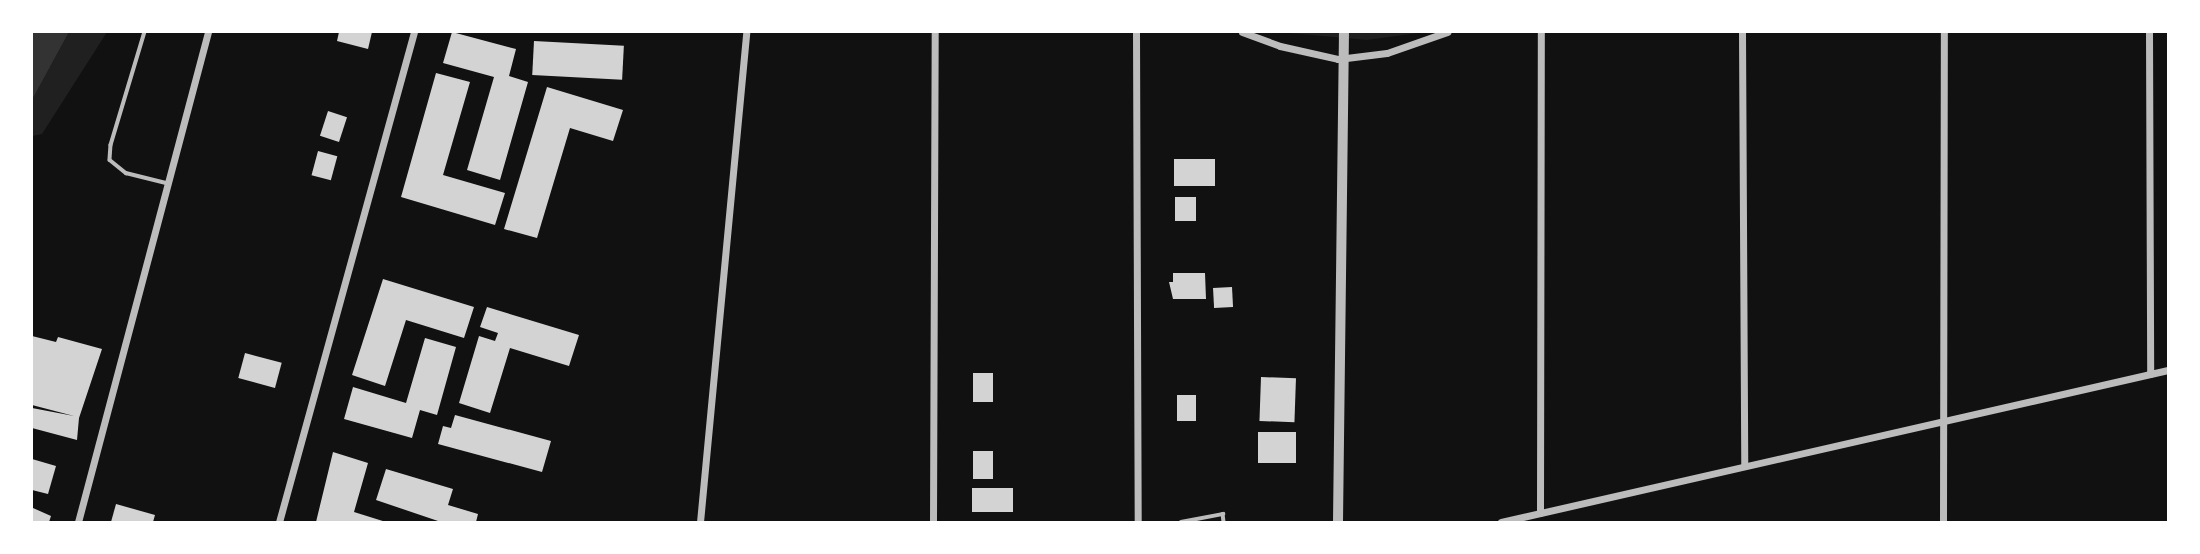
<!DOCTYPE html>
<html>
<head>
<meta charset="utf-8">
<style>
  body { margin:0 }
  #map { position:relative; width:2200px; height:554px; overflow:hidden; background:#111; font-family:Barlow,sans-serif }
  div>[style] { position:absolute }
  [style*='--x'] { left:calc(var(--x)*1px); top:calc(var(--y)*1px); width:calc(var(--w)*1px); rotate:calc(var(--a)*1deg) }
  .green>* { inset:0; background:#202020 }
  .water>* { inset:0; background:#333 }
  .building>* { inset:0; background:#d3d3d3; transform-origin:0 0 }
  .service>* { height:3.5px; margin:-1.75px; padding:0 1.75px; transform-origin:1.75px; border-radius:1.75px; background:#bcbcbc }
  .minor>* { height:7px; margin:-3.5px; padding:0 3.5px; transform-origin:3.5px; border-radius:3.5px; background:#bcbcbc }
  .tertiary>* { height:10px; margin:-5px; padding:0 5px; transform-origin:5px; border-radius:5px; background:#bcbcbc }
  span { translate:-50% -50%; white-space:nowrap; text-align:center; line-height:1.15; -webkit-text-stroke:7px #fff; paint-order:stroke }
  .frame { position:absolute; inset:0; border:33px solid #fff; pointer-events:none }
</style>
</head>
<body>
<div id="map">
  <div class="green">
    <div style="clip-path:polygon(69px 32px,107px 32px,42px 134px,32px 136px,32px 100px)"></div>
    <div style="clip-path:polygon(1279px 32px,1425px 32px,1367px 40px)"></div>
  </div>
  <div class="water">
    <div style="clip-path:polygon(32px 32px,69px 32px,32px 100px)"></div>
  </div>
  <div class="building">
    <div style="clip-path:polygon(339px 32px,372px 32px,368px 49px,337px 41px)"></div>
    <div style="clip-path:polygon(452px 32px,516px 49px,509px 76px,528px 82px,500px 180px,467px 170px,494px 77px,443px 63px)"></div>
    <div style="left:534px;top:41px;width:90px;height:34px;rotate:3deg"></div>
    <div style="clip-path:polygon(436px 73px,470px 82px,443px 175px,505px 193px,495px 225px,401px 197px)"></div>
    <div style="clip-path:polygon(547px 87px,623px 110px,613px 141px,570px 128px,537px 238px,504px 229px)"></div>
    <div style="left:328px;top:111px;width:20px;height:26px;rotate:18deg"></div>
    <div style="left:318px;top:151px;width:20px;height:25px;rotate:15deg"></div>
    <div style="left:1174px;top:159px;width:41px;height:27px"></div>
    <div style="left:1175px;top:197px;width:21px;height:24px"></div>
    <div style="clip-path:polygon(1173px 273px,1205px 273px,1206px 299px,1173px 299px,1169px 282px,1173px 282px)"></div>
    <div style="clip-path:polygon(383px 279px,474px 307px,464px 338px,406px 320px,385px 386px,352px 375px)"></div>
    <div style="left:1232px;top:287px;width:20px;height:19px;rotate:87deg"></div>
    <div style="clip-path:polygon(487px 307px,579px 335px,569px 366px,510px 348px,490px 413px,459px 403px,479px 336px,495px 341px,498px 333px,480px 327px)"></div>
    <div style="clip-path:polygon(32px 336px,56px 342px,58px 337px,102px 349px,79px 418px,77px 440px,32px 428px,32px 408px,74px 416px,32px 405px)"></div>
    <div style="clip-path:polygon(425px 338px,456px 347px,437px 415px,420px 410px,412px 438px,344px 419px,353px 387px,406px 403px)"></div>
    <div style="left:245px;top:353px;width:38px;height:26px;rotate:15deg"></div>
    <div style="left:973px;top:373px;width:20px;height:29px"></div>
    <div style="left:1261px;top:377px;width:35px;height:44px;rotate:2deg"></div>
    <div style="left:1177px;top:395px;width:19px;height:26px"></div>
    <div style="clip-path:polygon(455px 415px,551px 441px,542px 472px,438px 444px,443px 426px,451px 428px)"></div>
    <div style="left:1258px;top:432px;width:38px;height:31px"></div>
    <div style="left:973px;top:451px;width:20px;height:28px"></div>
    <div style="clip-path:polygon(333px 452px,368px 463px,354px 512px,386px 522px,316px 522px)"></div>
    <div style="clip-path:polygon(32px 459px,56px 466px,48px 494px,32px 490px)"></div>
    <div style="clip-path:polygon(386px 469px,453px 489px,448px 505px,478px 514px,476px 522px,441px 522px,376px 500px)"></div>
    <div style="left:972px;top:488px;width:41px;height:24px"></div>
    <div style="clip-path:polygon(32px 501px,33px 508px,51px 516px,49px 522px,32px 522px)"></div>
    <div style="clip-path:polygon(116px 504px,155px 515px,153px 522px,111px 522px)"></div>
  </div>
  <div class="service">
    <div style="--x:145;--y:32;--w:118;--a:106.7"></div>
    <div style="--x:111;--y:145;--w:15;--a:94"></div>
    <div style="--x:110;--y:160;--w:21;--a:39"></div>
    <div style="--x:126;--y:173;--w:41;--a:14"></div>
    <div style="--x:1181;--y:522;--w:43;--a:-10.8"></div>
    <div style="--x:1223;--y:514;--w:8;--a:83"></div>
  </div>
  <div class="minor">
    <div style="--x:1136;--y:32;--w:490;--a:89.8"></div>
    <div style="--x:1242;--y:32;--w:40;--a:20.2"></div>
    <div style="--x:1280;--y:46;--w:59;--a:12.6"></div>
    <div style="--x:1338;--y:59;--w:49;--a:-7"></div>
    <div style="--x:1387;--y:53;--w:64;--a:-19.3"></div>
    <div style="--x:1742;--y:32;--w:434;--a:89.7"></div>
    <div style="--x:2149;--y:32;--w:342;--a:89.8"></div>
    <div style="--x:1540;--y:513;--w:481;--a:-89.9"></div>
    <div style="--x:78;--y:522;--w:507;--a:-75.14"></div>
    <div style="--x:279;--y:522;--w:508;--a:-74.6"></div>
    <div style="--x:700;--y:522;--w:492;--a:-84.6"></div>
    <div style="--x:933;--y:522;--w:490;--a:-89.8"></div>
    <div style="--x:1501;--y:522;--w:684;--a:-12.84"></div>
    <div style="--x:1943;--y:522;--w:490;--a:-89.9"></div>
  </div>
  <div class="tertiary">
    <div style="--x:1338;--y:522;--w:490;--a:-89.3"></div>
  </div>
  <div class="frame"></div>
</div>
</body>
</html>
